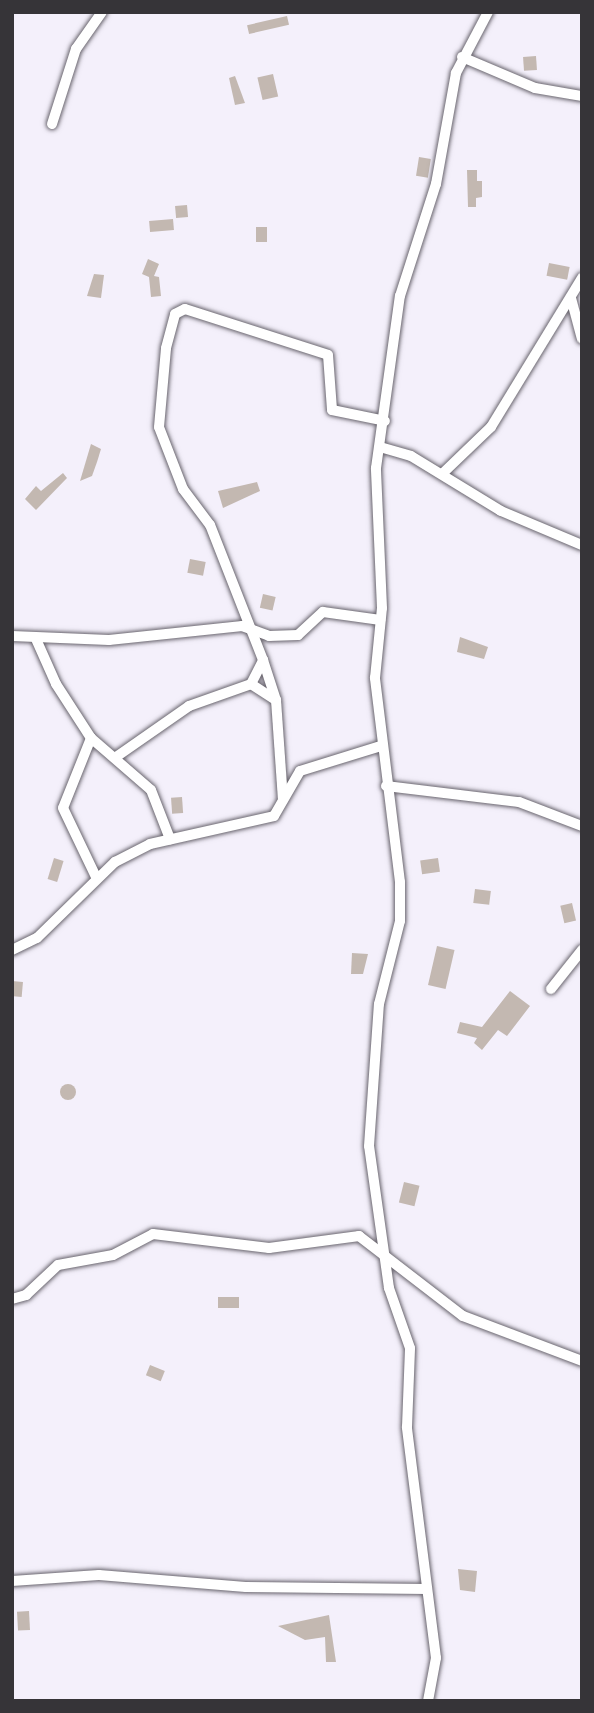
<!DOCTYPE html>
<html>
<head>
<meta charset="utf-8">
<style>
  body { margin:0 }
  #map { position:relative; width:594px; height:1713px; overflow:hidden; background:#f4f0fb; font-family:Karla,sans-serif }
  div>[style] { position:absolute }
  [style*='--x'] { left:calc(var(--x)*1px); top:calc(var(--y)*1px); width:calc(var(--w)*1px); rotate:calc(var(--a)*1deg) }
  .building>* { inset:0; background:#c3b8b1; transform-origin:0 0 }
  .round { border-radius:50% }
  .roads { filter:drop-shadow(0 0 2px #69656e) drop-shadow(0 0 2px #69656e) }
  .street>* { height:10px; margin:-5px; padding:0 5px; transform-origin:5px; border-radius:5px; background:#fff }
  span { translate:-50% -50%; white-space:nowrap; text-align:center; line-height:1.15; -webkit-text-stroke:5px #f4f0fb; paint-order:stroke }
  .frame { position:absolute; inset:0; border:14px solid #363438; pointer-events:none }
</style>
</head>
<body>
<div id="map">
  <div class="building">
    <div style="left:287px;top:16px;width:9px;height:41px;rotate:77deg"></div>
    <div style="left:536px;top:56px;width:14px;height:13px;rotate:86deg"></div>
    <div style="left:273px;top:74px;width:23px;height:16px;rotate:77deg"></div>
    <div style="clip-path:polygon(235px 76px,245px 103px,235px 105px,229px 78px)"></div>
    <div style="left:419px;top:157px;width:12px;height:19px;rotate:9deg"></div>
    <div style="clip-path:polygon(467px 170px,477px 170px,477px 181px,482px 181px,482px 197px,476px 198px,476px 207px,468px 207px)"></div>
    <div style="left:187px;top:205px;width:12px;height:12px;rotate:85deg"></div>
    <div style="left:173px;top:219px;width:11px;height:24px;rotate:85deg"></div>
    <div style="left:256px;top:227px;width:11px;height:15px"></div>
    <div style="clip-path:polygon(148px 259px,159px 264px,154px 276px,159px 277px,161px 296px,151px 297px,149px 277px,142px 274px)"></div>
    <div style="left:549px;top:263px;width:21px;height:13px;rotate:11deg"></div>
    <div style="clip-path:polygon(94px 274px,104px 275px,101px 298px,87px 296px)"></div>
    <div style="clip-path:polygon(91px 444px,101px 449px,97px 462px,92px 476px,80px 481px)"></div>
    <div style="clip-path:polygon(63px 473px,67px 478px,36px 510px,25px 499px,36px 486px,41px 491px)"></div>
    <div style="clip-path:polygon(257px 482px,260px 491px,223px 508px,218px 491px)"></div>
    <div style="left:190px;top:559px;width:16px;height:14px;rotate:11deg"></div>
    <div style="left:263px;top:594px;width:13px;height:14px;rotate:13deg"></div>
    <div style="clip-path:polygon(460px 637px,488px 647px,484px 659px,457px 652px)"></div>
    <div style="left:182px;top:797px;width:16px;height:11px;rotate:86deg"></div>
    <div style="left:54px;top:858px;width:10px;height:22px;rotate:17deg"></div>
    <div style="left:438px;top:858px;width:14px;height:18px;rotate:82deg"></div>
    <div style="left:475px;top:889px;width:16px;height:14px;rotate:7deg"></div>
    <div style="left:572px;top:903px;width:18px;height:12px;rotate:77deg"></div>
    <div style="left:437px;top:946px;width:18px;height:40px;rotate:13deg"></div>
    <div style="clip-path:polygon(352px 953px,368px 954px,363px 974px,351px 974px)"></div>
    <div style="left:12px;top:981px;width:11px;height:15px;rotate:5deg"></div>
    <div style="clip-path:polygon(510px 991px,530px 1006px,507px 1036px,498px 1030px,482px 1050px,474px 1043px,477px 1038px,457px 1033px,460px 1022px,482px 1027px)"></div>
    <div class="round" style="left:60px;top:1084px;width:16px;height:16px"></div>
    <div style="left:404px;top:1182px;width:16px;height:21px;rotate:14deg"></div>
    <div style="left:239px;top:1297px;width:11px;height:21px;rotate:90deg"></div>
    <div style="left:150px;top:1365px;width:16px;height:11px;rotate:22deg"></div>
    <div style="clip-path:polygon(458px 1569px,477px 1571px,475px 1592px,460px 1590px)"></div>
    <div style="left:29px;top:1611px;width:19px;height:12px;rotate:87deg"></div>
    <div style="clip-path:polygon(329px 1615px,336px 1662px,326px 1662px,325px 1637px,305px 1640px,278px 1626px)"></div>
  </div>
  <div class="roads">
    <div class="street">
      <div style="--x:462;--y:57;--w:79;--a:23"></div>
      <div style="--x:535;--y:88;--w:48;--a:9.7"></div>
      <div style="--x:52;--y:124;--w:79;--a:-72.3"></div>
      <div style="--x:76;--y:49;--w:45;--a:-54.9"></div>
      <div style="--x:571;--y:298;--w:42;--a:75"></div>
      <div style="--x:380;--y:447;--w:32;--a:16"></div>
      <div style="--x:411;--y:456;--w:105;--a:31.4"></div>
      <div style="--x:501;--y:511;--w:88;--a:22.8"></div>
      <div style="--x:442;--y:474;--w:68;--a:-43.8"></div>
      <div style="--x:491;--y:427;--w:175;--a:-58.6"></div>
      <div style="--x:12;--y:636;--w:97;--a:2.4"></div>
      <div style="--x:109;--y:640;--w:134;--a:-6"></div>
      <div style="--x:242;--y:626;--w:29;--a:20"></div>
      <div style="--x:269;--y:636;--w:29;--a:-2"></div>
      <div style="--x:298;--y:635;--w:34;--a:-43"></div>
      <div style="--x:323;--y:612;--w:58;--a:8"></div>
      <div style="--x:36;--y:639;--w:49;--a:66"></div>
      <div style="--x:56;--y:684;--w:64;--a:57.1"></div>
      <div style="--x:91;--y:738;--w:79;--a:40.9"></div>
      <div style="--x:151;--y:790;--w:53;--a:68.8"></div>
      <div style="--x:263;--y:660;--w:42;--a:72"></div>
      <div style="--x:276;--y:700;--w:100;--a:86"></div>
      <div style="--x:251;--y:684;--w:30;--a:33"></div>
      <div style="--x:91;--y:738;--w:75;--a:111.8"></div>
      <div style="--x:63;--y:808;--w:76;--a:64.4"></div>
      <div style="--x:116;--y:757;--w:89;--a:-34.9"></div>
      <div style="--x:189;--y:706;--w:66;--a:-19.5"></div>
      <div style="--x:251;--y:684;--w:27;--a:-63"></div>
      <div style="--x:263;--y:660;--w:145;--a:-111.4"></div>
      <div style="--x:210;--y:525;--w:45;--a:-126.9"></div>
      <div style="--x:183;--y:489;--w:66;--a:-111.2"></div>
      <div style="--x:159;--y:427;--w:79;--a:-84.9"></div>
      <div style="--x:166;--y:348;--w:35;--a:-75"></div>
      <div style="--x:175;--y:314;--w:11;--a:-27"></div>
      <div style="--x:185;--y:309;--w:150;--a:17.8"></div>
      <div style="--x:328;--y:355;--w:55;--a:85.8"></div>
      <div style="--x:332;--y:410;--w:54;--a:11.7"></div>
      <div style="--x:386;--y:786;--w:134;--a:6.9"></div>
      <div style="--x:519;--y:802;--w:67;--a:20.9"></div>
      <div style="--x:12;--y:950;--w:28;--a:-26"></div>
      <div style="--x:37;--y:938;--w:109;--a:-44.3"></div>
      <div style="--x:115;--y:862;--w:39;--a:-27"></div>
      <div style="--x:150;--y:844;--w:127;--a:-12.7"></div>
      <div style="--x:274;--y:816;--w:52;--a:-60"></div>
      <div style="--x:300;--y:771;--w:85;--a:-17.2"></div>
      <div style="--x:551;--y:989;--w:50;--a:-51.5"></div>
      <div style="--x:12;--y:1299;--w:15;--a:-16"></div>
      <div style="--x:26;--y:1295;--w:44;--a:-43.2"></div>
      <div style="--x:58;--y:1265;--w:56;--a:-10.3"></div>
      <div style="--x:113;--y:1255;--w:45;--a:-27.7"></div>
      <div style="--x:153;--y:1234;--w:117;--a:6.9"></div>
      <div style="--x:269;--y:1248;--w:91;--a:-7.6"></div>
      <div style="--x:359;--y:1236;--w:131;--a:37.6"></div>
      <div style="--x:463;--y:1316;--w:127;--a:20.7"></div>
      <div style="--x:12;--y:1581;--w:87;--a:-3.9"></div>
      <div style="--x:99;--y:1575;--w:147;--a:4.7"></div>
      <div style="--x:246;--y:1587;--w:181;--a:0.6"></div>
      <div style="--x:428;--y:1701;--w:44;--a:-79.5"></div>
      <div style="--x:436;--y:1658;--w:233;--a:-97.2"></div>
      <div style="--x:407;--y:1427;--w:79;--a:-87.8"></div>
      <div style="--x:410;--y:1348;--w:64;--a:-109.3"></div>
      <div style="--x:389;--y:1288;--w:143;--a:-98"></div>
      <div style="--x:369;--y:1146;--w:142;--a:-86"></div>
      <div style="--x:379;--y:1004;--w:86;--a:-75.8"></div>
      <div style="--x:400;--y:921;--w:39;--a:-90"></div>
      <div style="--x:400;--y:882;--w:206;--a:-97"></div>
      <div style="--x:375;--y:678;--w:70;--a:-84.3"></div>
      <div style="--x:382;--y:608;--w:140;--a:-92.5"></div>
      <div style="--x:376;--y:468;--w:174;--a:-82.1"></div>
      <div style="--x:400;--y:296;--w:118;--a:-72.2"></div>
      <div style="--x:436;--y:184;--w:113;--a:-79.8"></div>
      <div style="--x:456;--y:73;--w:69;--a:-62.3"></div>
    </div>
  </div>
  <div class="frame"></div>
</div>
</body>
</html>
